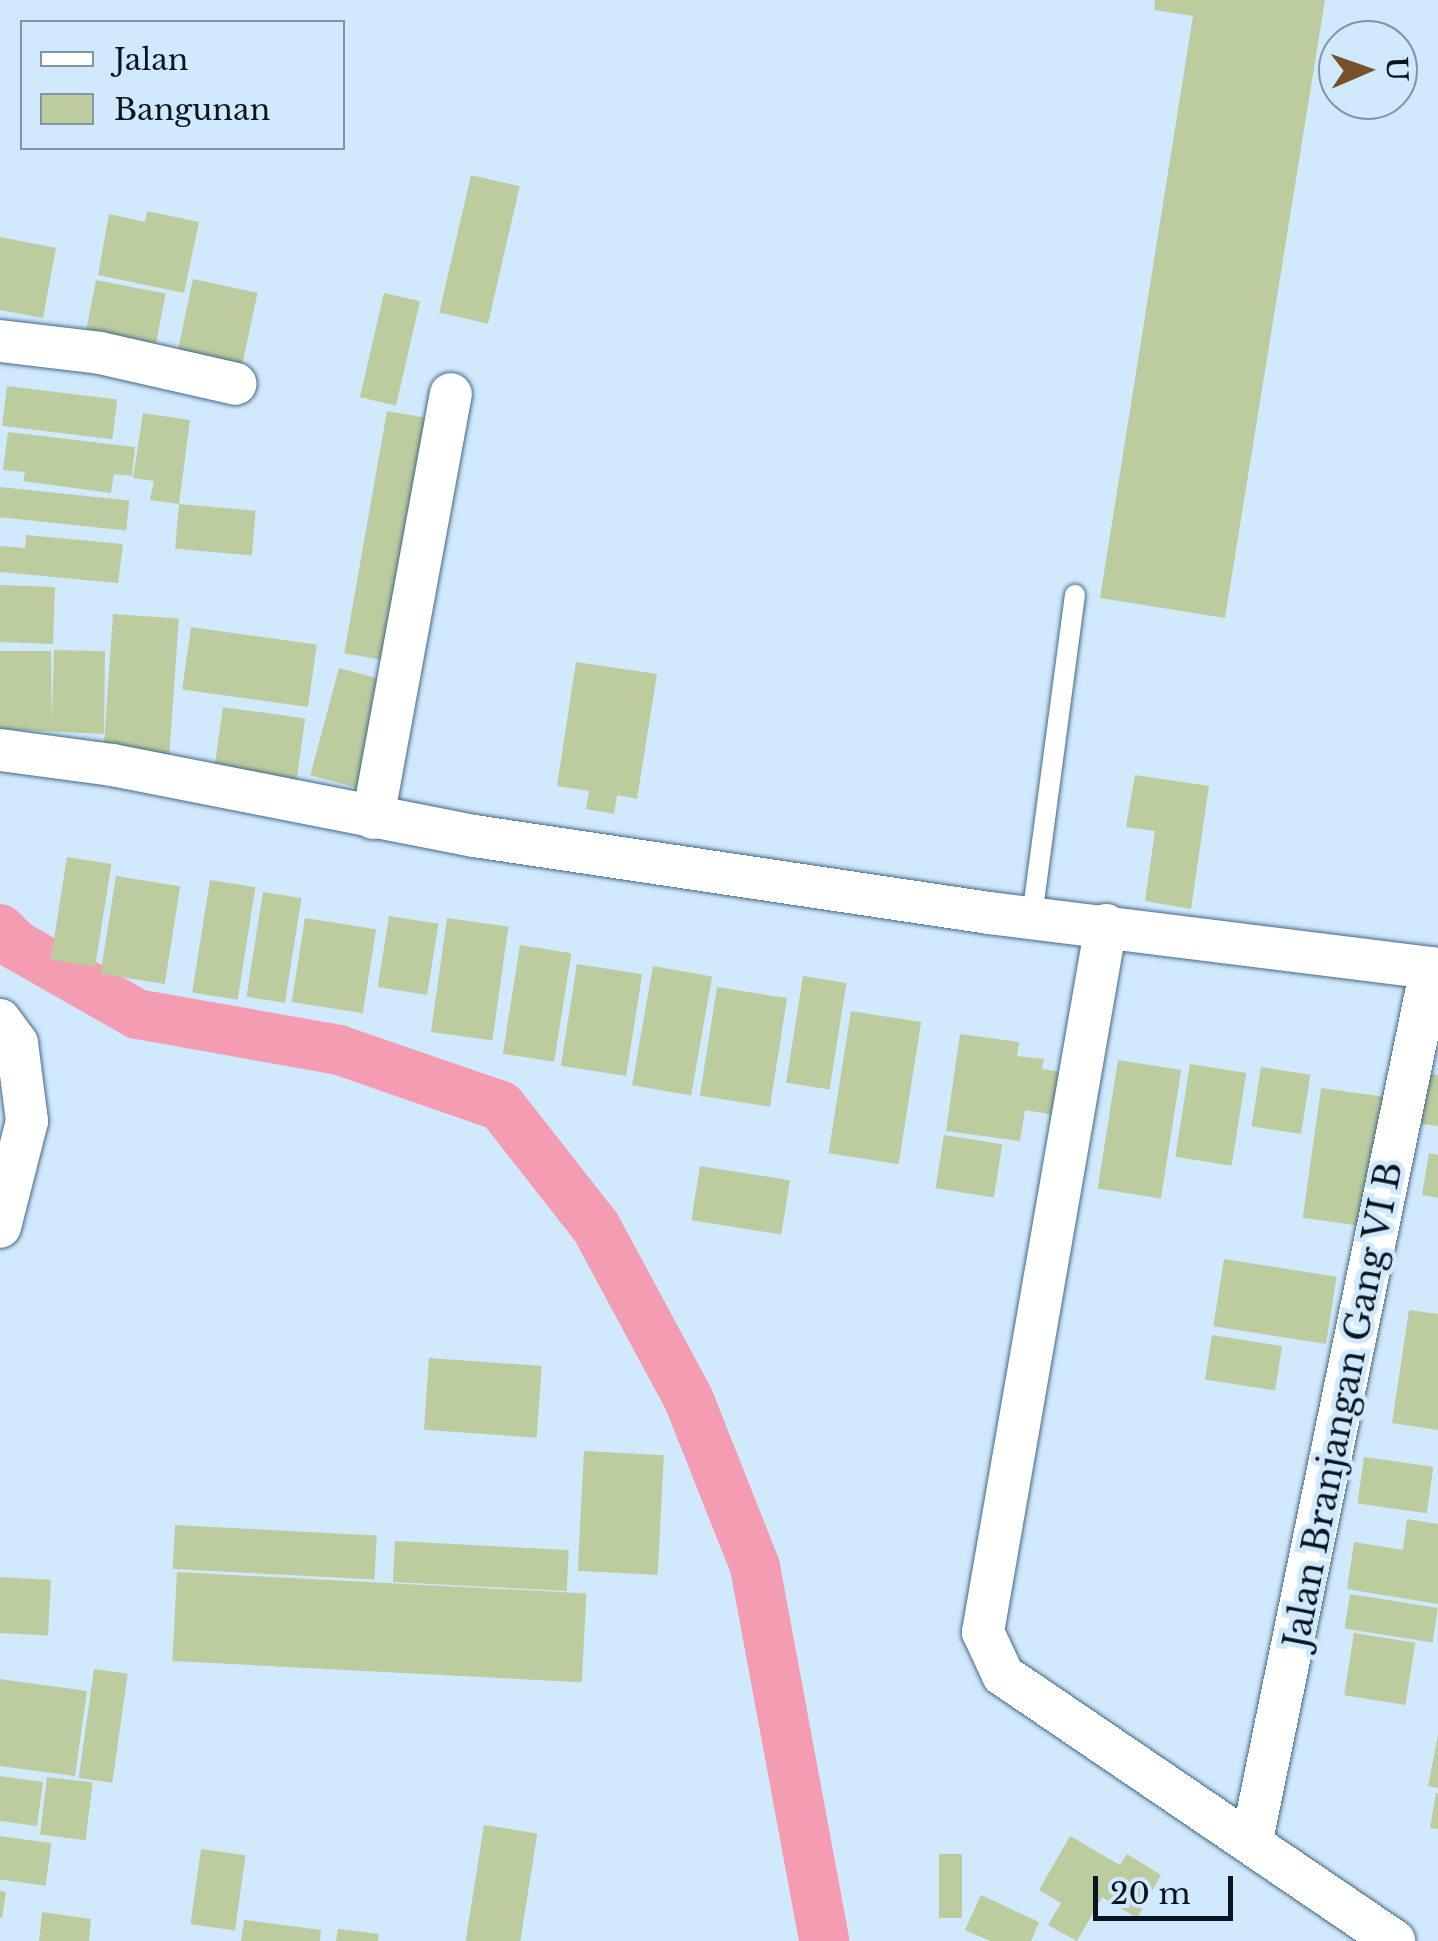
<!DOCTYPE html>
<html>
<head>
<meta charset="utf-8">
<style>
  body { margin:0 }
  #map { position:relative; width:1438px; height:1941px; overflow:hidden; background:#d1e9fd; font-family:"Libre Baskerville",serif }
  div>[style] { position:absolute }
  [style*='--x'] { left:calc(var(--x)*1px); top:calc(var(--y)*1px); width:calc(var(--w)*1px); rotate:calc(var(--a)*1deg) }
  .canal>* { height:50px; margin:-25px; padding:0 25px; transform-origin:25px; border-radius:25px; background:#f49db2 }
  .building>* { inset:0; background:#bccc9f; transform-origin:0 0 }
  .roads { filter:drop-shadow(0 0 2px #456987) drop-shadow(0 0 2px #456987) }
  .service>* { height:20px; margin:-10px; padding:0 10px; transform-origin:10px; border-radius:10px; background:#fff }
  .minor>* { height:42px; margin:-21px; padding:0 21px; transform-origin:21px; border-radius:21px; background:#fff }
  span { translate:-50% -50%; white-space:nowrap; text-align:center; line-height:1.15; -webkit-text-stroke:10px #d1e9fd; paint-order:stroke }
  .street-label { font-size:35px; color:#071621 }
  .legend { position:absolute; left:20px; top:20px; width:325px; height:130px; box-sizing:border-box; background:#d1e9fd; border:2px solid #8095a5; margin:0; padding:12px 18px; list-style:none; font-size:30px; color:#071621 }
  .legend li { display:flex; align-items:center; gap:20px; height:50px }
  .legend b { width:50px; border:2px solid #8095a5 }
  .north { position:absolute; left:1318px; top:20px; width:100px; height:100px; box-sizing:border-box; background:#d1e9fd; border:2px solid #8095a5; border-radius:50%; rotate:88deg; font-size:28px; font-weight:700; line-height:40px; text-align:center; color:#071621 }
  .north::after { content:''; display:block; margin:auto; width:35px; height:45px; background:#76512c; clip-path:polygon(50% 0,100% 100%,50% 72%,0 100%) }
  .scale { position:absolute; left:1093px; top:1876px; width:140px; height:45px; box-sizing:border-box; border:5px solid #071621; border-top:0; padding-left:12px; font-size:30px; line-height:35px; white-space:nowrap; color:#071621; -webkit-text-stroke:8px #d1e9fd; paint-order:stroke }
</style>
</head>
<body>
<div id="map">
  <div class="canal">
    <div style="--x:0;--y:929;--w:23;--a:45"></div>
    <div style="--x:16;--y:945;--w:139;--a:29.7"></div>
    <div style="--x:137;--y:1014;--w:205;--a:10.1"></div>
    <div style="--x:339;--y:1050;--w:171;--a:19.1"></div>
    <div style="--x:501;--y:1106;--w:154;--a:51.9"></div>
    <div style="--x:596;--y:1227;--w:196;--a:61.7"></div>
    <div style="--x:689;--y:1400;--w:180;--a:68.4"></div>
    <div style="--x:755;--y:1567;--w:380;--a:79.5"></div>
  </div>
  <div class="building">
    <div style="clip-path:polygon(1155px 0,1325px 0,1225px 618px,1100px 598px,1193px 16px,1154px 10px)"></div>
    <div style="left:471px;top:175px;width:50px;height:141px;rotate:13deg"></div>
    <div style="clip-path:polygon(147px 211px,199px 222px,184px 293px,98px 275px,109px 214px,145px 222px)"></div>
    <div style="clip-path:polygon(0 237px,56px 248px,43px 318px,0 310px)"></div>
    <div style="left:193px;top:279px;width:66px;height:79px;rotate:12deg"></div>
    <div style="left:96px;top:280px;width:71px;height:58px;rotate:11deg"></div>
    <div style="left:384px;top:293px;width:37px;height:107px;rotate:13deg"></div>
    <div style="left:7px;top:386px;width:111px;height:40px;rotate:7deg"></div>
    <div style="left:387px;top:411px;width:55px;height:246px;rotate:10deg"></div>
    <div style="clip-path:polygon(143px 413px,190px 420px,179px 504px,150px 500px,154px 481px,133px 478px)"></div>
    <div style="clip-path:polygon(8px 432px,135px 447px,132px 476px,114px 474px,111px 493px,23px 481px,25px 472px,3px 470px)"></div>
    <div style="left:0;top:487px;width:130px;height:30px;rotate:6deg"></div>
    <div style="left:179px;top:504px;width:77px;height:45px;rotate:5deg"></div>
    <div style="clip-path:polygon(26px 535px,123px 544px,118px 583px,0 572px,0 546px,25px 548px)"></div>
    <div style="left:0;top:585px;width:55px;height:57px;rotate:2deg"></div>
    <div style="left:113px;top:614px;width:66px;height:136px;rotate:4deg"></div>
    <div style="left:191px;top:627px;width:127px;height:63px;rotate:8deg"></div>
    <div style="clip-path:polygon(54px 650px,105px 651px,104px 734px,0 729px,0 651px,51px 651px,52px 721px)"></div>
    <div style="clip-path:polygon(576px 662px,657px 674px,637px 799px,617px 795px,614px 814px,586px 809px,589px 791px,557px 786px)"></div>
    <div style="left:339px;top:668px;width:52px;height:111px;rotate:15deg"></div>
    <div style="left:223px;top:707px;width:83px;height:72px;rotate:8deg"></div>
    <div style="clip-path:polygon(1135px 775px,1209px 786px,1191px 909px,1145px 901px,1155px 831px,1126px 827px)"></div>
    <div style="left:67px;top:857px;width:45px;height:104px;rotate:9deg"></div>
    <div style="left:116px;top:876px;width:65px;height:99px;rotate:9deg"></div>
    <div style="left:210px;top:880px;width:46px;height:114px;rotate:9deg"></div>
    <div style="left:263px;top:892px;width:39px;height:106px;rotate:9deg"></div>
    <div style="left:389px;top:916px;width:50px;height:72px;rotate:9deg"></div>
    <div style="left:305px;top:918px;width:72px;height:85px;rotate:9deg"></div>
    <div style="left:447px;top:918px;width:62px;height:115px;rotate:8deg"></div>
    <div style="left:520px;top:945px;width:52px;height:110px;rotate:9deg"></div>
    <div style="left:577px;top:964px;width:66px;height:103px;rotate:9deg"></div>
    <div style="left:653px;top:966px;width:60px;height:121px;rotate:10deg"></div>
    <div style="left:803px;top:976px;width:44px;height:108px;rotate:9deg"></div>
    <div style="left:717px;top:987px;width:71px;height:110px;rotate:9deg"></div>
    <div style="left:851px;top:1011px;width:71px;height:144px;rotate:9deg"></div>
    <div style="clip-path:polygon(960px 1034px,1019px 1042px,1017px 1056px,1044px 1059px,1042px 1069px,1061px 1072px,1055px 1115px,1025px 1110px,1020px 1141px,946px 1131px)"></div>
    <div style="left:1118px;top:1060px;width:64px;height:130px;rotate:9deg"></div>
    <div style="left:1190px;top:1064px;width:57px;height:94px;rotate:9deg"></div>
    <div style="left:1261px;top:1067px;width:50px;height:60px;rotate:9deg"></div>
    <div style="clip-path:polygon(1423px 1072px,1438px 1075px,1438px 1126px,1416px 1123px)"></div>
    <div style="left:1321px;top:1088px;width:69px;height:131px;rotate:8deg"></div>
    <div style="left:944px;top:1135px;width:59px;height:54px;rotate:9deg"></div>
    <div style="clip-path:polygon(1429px 1153px,1438px 1155px,1438px 1198px,1422px 1195px)"></div>
    <div style="left:700px;top:1166px;width:91px;height:55px;rotate:9deg"></div>
    <div style="left:1224px;top:1259px;width:114px;height:68px;rotate:9deg"></div>
    <div style="clip-path:polygon(1409px 1310px,1438px 1314px,1438px 1430px,1392px 1423px)"></div>
    <div style="left:1212px;top:1335px;width:71px;height:45px;rotate:9deg"></div>
    <div style="left:429px;top:1358px;width:113px;height:72px;rotate:4deg"></div>
    <div style="left:584px;top:1451px;width:80px;height:120px;rotate:3deg"></div>
    <div style="left:1364px;top:1457px;width:70px;height:47px;rotate:8deg"></div>
    <div style="clip-path:polygon(1407px 1519px,1438px 1524px,1438px 1604px,1347px 1589px,1354px 1542px,1403px 1550px)"></div>
    <div style="left:175px;top:1525px;width:202px;height:44px;rotate:3deg"></div>
    <div style="left:395px;top:1541px;width:174px;height:41px;rotate:3deg"></div>
    <div style="left:177px;top:1572px;width:410px;height:89px;rotate:3deg"></div>
    <div style="left:0;top:1577px;width:51px;height:56px;rotate:3deg"></div>
    <div style="left:1350px;top:1594px;width:89px;height:35px;rotate:9deg"></div>
    <div style="left:1354px;top:1633px;width:62px;height:63px;rotate:9deg"></div>
    <div style="left:94px;top:1669px;width:34px;height:110px;rotate:8deg"></div>
    <div style="clip-path:polygon(0 1679px,87px 1691px,75px 1776px,0 1766px)"></div>
    <div style="clip-path:polygon(1438px 1735px,1438px 1788px,1428px 1786px)"></div>
    <div style="clip-path:polygon(0 1776px,43px 1782px,37px 1826px,0 1821px)"></div>
    <div style="left:47px;top:1777px;width:46px;height:58px;rotate:7deg"></div>
    <div style="clip-path:polygon(1436px 1793px,1438px 1793px,1438px 1829px,1430px 1828px)"></div>
    <div style="left:484px;top:1825px;width:54px;height:117px;rotate:9deg"></div>
    <div style="left:0;top:1836px;width:52px;height:43px;rotate:8deg"></div>
    <div style="clip-path:polygon(1070px 1836px,1120px 1865px,1127px 1854px,1161px 1875px,1137px 1918px,1102px 1897px,1077px 1941px,1048px 1925px,1061px 1903px,1039px 1890px)"></div>
    <div style="left:201px;top:1849px;width:45px;height:76px;rotate:8deg"></div>
    <div style="left:939px;top:1854px;width:23px;height:64px"></div>
    <div style="clip-path:polygon(0 1891px,6px 1892px,2px 1918px,0 1918px)"></div>
    <div style="clip-path:polygon(981px 1895px,1039px 1922px,1031px 1941px,990px 1941px,965px 1930px)"></div>
    <div style="clip-path:polygon(42px 1912px,91px 1919px,89px 1941px,39px 1941px)"></div>
    <div style="clip-path:polygon(244px 1920px,321px 1930px,320px 1941px,241px 1941px)"></div>
    <div style="clip-path:polygon(338px 1929px,379px 1934px,378px 1941px,336px 1941px)"></div>
  </div>
  <div class="roads">
    <div class="service">
      <div style="--x:1032;--y:917;--w:325;--a:-82.4"></div>
    </div>
    <div class="minor">
      <div style="--x:0;--y:341;--w:101;--a:6.8"></div>
      <div style="--x:100;--y:353;--w:139;--a:12.8"></div>
      <div style="--x:0;--y:750;--w:113;--a:7.6"></div>
      <div style="--x:112;--y:765;--w:369;--a:11.1"></div>
      <div style="--x:474;--y:836;--w:521;--a:8.5"></div>
      <div style="--x:989;--y:913;--w:452;--a:7.1"></div>
      <div style="--x:373;--y:818;--w:431;--a:-79.6"></div>
      <div style="--x:1106;--y:925;--w:718;--a:99.87"></div>
      <div style="--x:983;--y:1632;--w:47;--a:65.1"></div>
      <div style="--x:1003;--y:1675;--w:473;--a:34.2"></div>
      <div style="--x:0;--y:1020;--w:29;--a:54"></div>
      <div style="--x:17;--y:1043;--w:79;--a:82.7"></div>
      <div style="--x:27;--y:1121;--w:109;--a:104.3"></div>
      <div style="--x:1252;--y:1840;--w:890;--a:-78.4"></div>
    </div>
  </div>
  <div class="street-label">
    <span style="left:1343px;top:1405px;rotate:-79deg">Jalan Branjangan Gang VI B</span>
  </div>
  <ul class="legend">
  <li><b style="height:12px;background:#fff"></b>Jalan</li>
  <li><b style="height:28px;background:#bccc9f"></b>Bangunan</li>
  </ul>
  <div class="north">U</div>
  <div class="scale">20 m</div>
</div>
</body>
</html>
